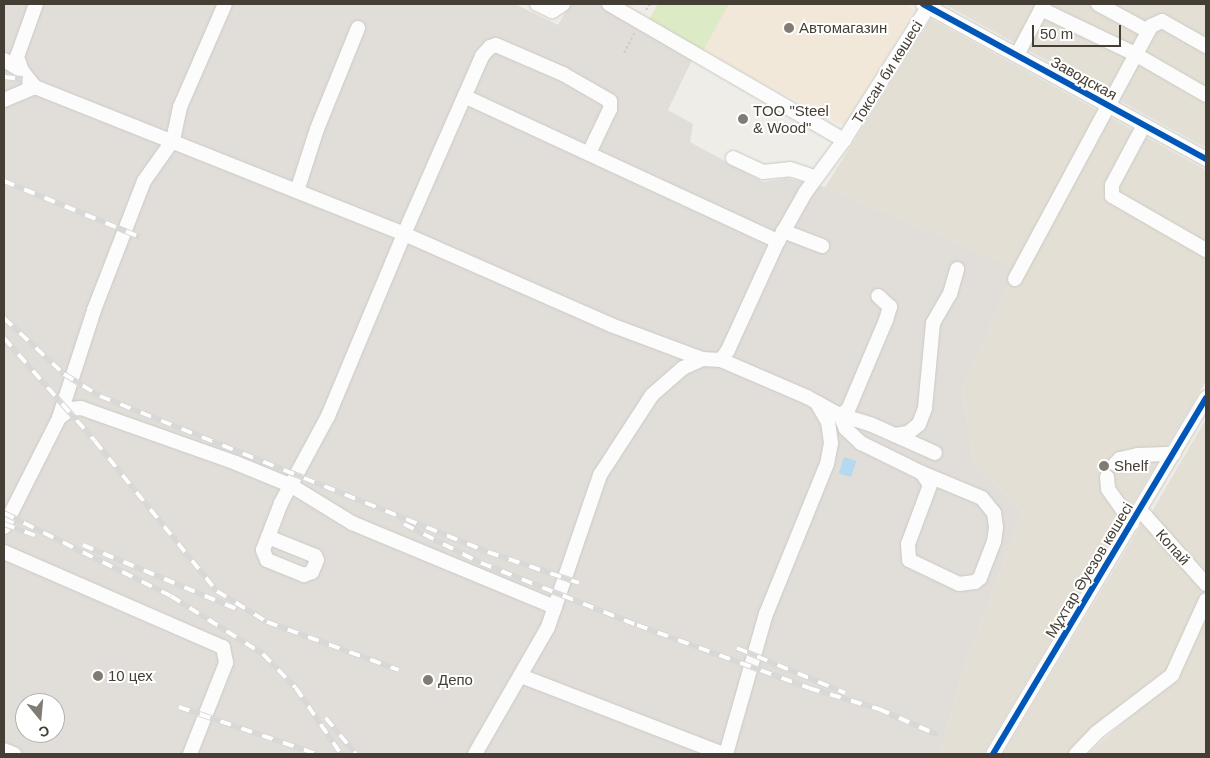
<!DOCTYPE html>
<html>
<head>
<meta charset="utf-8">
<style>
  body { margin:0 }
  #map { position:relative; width:1210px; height:758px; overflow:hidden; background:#eeede8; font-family:Arial,sans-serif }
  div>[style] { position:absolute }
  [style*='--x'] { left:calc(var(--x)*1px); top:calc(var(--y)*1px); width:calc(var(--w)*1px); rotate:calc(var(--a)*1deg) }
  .residential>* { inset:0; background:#e3dfd5 }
  .commercial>* { inset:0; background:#f2e8d9 }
  .industrial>* { inset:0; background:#e1ded9 }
  .green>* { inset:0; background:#dceac6 }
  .water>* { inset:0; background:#b5d9ef; transform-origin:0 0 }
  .path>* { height:2px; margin-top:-1px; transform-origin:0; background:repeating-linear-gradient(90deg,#d0cdc9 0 2.5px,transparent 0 5px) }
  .roads { filter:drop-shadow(0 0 1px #cbc9c4) drop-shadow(0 0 1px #cbc9c4) }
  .minor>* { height:14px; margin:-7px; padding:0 7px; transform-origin:7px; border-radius:7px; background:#fcfcfc }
  .rail>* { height:5.5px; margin-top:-2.75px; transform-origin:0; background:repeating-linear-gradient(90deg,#fff 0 11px,#d8d8d7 0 22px); box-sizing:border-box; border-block:1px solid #d8d8d7 }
  .cycleway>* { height:6px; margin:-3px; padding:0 3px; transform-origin:3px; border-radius:3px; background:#0057b8 }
  .dots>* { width:14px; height:14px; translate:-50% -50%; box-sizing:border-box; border:2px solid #fff; border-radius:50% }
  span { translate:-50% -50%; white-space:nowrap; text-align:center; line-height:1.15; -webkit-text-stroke:4px #fff; paint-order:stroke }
  .poi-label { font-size:15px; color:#453e34 }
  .left { translate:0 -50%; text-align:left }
  .street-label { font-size:15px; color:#453e34 }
  .frame { position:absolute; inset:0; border:5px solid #453e34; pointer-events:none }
  .north { position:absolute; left:15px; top:693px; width:50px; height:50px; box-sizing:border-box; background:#fff; border:1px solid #b5b2ae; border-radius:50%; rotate:163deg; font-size:14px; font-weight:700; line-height:20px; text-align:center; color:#453e34 }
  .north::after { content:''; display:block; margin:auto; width:18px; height:22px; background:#807b73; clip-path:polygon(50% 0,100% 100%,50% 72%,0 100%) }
  .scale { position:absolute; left:1032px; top:25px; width:89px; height:22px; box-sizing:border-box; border:2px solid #453e34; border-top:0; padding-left:6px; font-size:15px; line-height:18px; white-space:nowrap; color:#453e34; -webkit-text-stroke:4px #fff; paint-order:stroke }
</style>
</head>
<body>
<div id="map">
  <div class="residential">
    <div style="clip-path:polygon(944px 4px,1206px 4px,1206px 148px)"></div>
    <div style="clip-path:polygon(931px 19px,1206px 170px,1206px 381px,983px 754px,940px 754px,963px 671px,1023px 511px,974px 464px,962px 391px,1016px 268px,825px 187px)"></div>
    <div style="clip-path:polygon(1206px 419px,1206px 574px,1151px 513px)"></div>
    <div style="clip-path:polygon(1143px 522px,1205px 590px,1168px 672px,1068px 754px,1003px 754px)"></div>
    <div style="clip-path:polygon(1206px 613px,1206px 754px,1087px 754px,1176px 677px)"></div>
  </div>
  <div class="commercial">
    <div style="clip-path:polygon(729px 4px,904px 4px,915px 10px,844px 126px,703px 51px)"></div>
  </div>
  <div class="industrial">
    <div style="clip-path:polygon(evenodd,4px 4px,515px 4px,558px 25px,570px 4px,598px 4px,693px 58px,668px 110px,693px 124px,690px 142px,763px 182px,786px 178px,825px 187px,1016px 268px,962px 391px,974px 464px,1023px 511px,963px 671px,940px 754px,4px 754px,4px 4px,25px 703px,55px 703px,55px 733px,25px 733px,25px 703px)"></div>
  </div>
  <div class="green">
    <div style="clip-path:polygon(658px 4px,729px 4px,703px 51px,649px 20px)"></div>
  </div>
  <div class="water">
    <div style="left:844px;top:457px;width:13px;height:17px;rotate:18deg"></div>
  </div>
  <div class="path">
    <div style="--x:646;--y:10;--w:7;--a:-56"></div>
    <div style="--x:624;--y:53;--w:24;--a:-62"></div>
  </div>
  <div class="roads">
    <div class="minor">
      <div style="--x:537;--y:4;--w:17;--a:25"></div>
      <div style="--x:552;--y:11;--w:13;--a:-32"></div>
      <div style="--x:609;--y:4;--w:272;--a:30.1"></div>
      <div style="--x:923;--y:4;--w:323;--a:28.7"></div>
      <div style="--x:1098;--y:4;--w:57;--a:28.4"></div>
      <div style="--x:1041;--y:9;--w:104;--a:25.6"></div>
      <div style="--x:1135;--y:54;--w:82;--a:30"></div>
      <div style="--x:1017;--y:55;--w:58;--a:-62.1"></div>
      <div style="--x:4;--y:60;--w:21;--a:31"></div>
      <div style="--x:22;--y:71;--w:21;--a:51"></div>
      <div style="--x:35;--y:87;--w:8;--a:166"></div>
      <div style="--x:22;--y:71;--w:15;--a:-110"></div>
      <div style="--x:17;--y:57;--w:56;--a:-70.3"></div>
      <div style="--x:466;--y:97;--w:344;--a:24.8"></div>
      <div style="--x:778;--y:241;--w:55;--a:-60.6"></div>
      <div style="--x:805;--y:193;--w:66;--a:-53.7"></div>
      <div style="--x:844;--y:140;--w:161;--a:-57.7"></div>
      <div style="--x:4;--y:100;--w:34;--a:-23"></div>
      <div style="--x:35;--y:87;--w:397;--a:21.7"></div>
      <div style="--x:404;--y:234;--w:194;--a:-66.3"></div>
      <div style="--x:482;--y:56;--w:12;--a:-48"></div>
      <div style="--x:490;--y:47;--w:6;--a:-18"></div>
      <div style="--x:496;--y:45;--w:73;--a:23.4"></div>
      <div style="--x:563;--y:74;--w:54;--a:29.9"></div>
      <div style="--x:610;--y:101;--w:8;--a:90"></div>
      <div style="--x:610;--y:109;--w:49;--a:115.5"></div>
      <div style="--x:1144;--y:125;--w:68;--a:118.1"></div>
      <div style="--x:1112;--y:185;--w:11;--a:90"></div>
      <div style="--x:1112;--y:196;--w:108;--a:29.9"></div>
      <div style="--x:733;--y:158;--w:33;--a:25"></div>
      <div style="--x:763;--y:172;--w:27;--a:-6"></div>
      <div style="--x:790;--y:169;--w:26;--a:18"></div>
      <div style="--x:297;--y:191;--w:65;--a:-72.1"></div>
      <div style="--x:317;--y:129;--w:109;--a:-67.9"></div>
      <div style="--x:783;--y:231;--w:42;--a:21"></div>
      <div style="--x:1015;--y:279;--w:287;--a:-61.7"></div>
      <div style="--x:1151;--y:26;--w:12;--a:-24"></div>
      <div style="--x:1162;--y:21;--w:51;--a:29.6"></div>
      <div style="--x:721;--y:360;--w:94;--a:23.3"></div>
      <div style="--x:807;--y:397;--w:38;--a:29"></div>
      <div style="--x:840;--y:415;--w:9;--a:-32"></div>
      <div style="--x:848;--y:410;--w:98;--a:-67.1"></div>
      <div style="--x:886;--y:320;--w:14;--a:-73"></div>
      <div style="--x:890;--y:307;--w:16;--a:-137"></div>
      <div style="--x:840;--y:415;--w:15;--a:67"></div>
      <div style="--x:846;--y:429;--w:21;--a:43"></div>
      <div style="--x:861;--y:443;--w:68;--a:26.2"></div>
      <div style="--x:922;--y:473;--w:14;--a:56"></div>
      <div style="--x:930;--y:485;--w:63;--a:110.4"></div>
      <div style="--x:908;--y:544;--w:16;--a:86"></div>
      <div style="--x:909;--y:560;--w:55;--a:25.6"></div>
      <div style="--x:959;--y:584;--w:16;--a:-7"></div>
      <div style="--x:975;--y:582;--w:6;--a:-39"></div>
      <div style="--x:980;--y:578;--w:39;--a:-69"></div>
      <div style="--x:994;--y:542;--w:15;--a:-82"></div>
      <div style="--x:996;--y:527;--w:14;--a:-98"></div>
      <div style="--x:994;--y:513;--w:19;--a:-129"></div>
      <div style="--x:982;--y:498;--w:65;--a:-157.4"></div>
      <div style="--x:840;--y:415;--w:31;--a:17"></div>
      <div style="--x:870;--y:424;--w:71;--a:24"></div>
      <div style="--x:59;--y:418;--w:15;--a:-37"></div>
      <div style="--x:71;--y:409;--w:10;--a:-6"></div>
      <div style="--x:81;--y:408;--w:164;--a:19.5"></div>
      <div style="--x:236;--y:463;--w:58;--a:22.2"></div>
      <div style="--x:290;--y:485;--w:73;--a:31.5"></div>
      <div style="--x:352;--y:523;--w:220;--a:22.5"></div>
      <div style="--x:895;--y:435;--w:13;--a:-9"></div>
      <div style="--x:908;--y:433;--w:14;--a:-39"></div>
      <div style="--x:919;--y:424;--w:17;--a:-69"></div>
      <div style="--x:925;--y:408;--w:85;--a:-84.6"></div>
      <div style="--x:933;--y:323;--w:34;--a:-60"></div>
      <div style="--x:950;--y:294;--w:26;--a:-74"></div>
      <div style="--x:1115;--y:464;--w:7;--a:-45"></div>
      <div style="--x:1120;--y:459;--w:18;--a:-13"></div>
      <div style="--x:1138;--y:455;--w:36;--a:-2"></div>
      <div style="--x:1107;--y:477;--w:12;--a:85"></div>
      <div style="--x:1108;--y:489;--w:42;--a:54.8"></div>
      <div style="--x:1140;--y:510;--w:99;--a:48.3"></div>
      <div style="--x:4;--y:527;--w:122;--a:-63.2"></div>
      <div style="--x:59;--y:418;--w:114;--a:-72"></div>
      <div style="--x:94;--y:310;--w:138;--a:-68.8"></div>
      <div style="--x:144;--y:181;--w:50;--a:-54.7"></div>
      <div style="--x:173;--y:140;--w:34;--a:-78"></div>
      <div style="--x:180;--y:107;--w:112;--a:-66.4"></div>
      <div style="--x:268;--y:537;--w:51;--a:22"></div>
      <div style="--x:315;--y:556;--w:4;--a:63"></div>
      <div style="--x:317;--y:560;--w:13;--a:113"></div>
      <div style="--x:312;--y:572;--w:9;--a:159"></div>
      <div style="--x:304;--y:575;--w:40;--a:-158"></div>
      <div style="--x:267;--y:560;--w:11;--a:-112"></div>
      <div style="--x:263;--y:550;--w:50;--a:-69"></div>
      <div style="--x:281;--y:503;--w:99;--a:-61.6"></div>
      <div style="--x:328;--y:416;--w:197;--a:-67.3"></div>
      <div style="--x:404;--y:234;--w:226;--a:23.7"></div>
      <div style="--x:611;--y:325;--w:97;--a:20.5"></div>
      <div style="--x:4;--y:552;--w:239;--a:23.5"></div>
      <div style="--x:223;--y:647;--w:16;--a:79"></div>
      <div style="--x:226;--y:663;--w:98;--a:111.6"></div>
      <div style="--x:521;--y:676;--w:217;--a:21.1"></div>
      <div style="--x:4;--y:750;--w:11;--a:22"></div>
      <div style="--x:475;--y:754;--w:146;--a:-60.1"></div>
      <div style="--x:548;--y:627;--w:161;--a:-71.1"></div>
      <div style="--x:600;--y:475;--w:95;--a:-57"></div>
      <div style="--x:652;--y:395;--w:41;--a:-41.1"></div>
      <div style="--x:683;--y:368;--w:21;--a:-25"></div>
      <div style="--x:702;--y:359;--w:19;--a:3"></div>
      <div style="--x:721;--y:360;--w:12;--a:-55"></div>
      <div style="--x:728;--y:350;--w:120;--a:-65.4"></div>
      <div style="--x:726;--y:754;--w:146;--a:-74.1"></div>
      <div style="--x:766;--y:614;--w:162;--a:-67.9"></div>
      <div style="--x:827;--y:464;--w:21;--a:-79"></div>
      <div style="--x:831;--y:443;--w:21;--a:-98"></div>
      <div style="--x:828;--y:422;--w:22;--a:-120"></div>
      <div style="--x:993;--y:754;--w:415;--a:-59.1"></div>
      <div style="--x:1076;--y:754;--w:29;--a:-46"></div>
      <div style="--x:1096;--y:733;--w:96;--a:-37.3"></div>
      <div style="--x:1172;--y:675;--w:82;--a:-65.6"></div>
    </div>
  </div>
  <div class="rail">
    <div style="--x:4;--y:77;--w:19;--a:6"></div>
    <div style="--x:4;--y:181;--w:147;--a:22.4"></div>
    <div style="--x:4;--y:318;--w:82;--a:43"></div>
    <div style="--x:64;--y:374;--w:42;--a:31.4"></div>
    <div style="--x:100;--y:396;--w:418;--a:21.9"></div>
    <div style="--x:488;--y:552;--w:96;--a:18.8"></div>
    <div style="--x:4;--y:338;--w:137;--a:48.5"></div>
    <div style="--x:95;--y:441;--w:193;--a:50.9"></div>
    <div style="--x:217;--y:591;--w:59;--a:31.8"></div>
    <div style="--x:267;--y:622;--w:140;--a:20"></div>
    <div style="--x:4;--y:513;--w:186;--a:26.4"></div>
    <div style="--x:171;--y:596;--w:109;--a:32.2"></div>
    <div style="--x:263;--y:654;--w:47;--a:45.9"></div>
    <div style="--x:296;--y:688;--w:80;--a:55.7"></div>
    <div style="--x:4;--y:524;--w:33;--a:20"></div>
    <div style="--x:404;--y:524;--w:86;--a:26.9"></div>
    <div style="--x:481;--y:563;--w:168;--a:21.7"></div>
    <div style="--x:637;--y:625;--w:183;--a:20.1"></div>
    <div style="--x:809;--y:688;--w:73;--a:16.7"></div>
    <div style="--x:879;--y:709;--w:64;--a:23.8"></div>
    <div style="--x:83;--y:545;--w:167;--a:22.6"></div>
    <div style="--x:737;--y:648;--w:117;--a:22.6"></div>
    <div style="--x:179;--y:707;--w:145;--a:18.9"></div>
    <div style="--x:326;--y:718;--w:47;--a:50.2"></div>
  </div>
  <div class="cycleway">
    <div style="--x:923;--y:4;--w:323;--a:28.7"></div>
    <div style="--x:993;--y:754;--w:415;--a:-59.1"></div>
  </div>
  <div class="dots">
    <div style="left:789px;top:28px;background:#807b73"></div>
    <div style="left:743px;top:119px;background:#807b73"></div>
    <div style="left:1104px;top:466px;background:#807b73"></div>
    <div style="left:98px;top:676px;background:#807b73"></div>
    <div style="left:428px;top:680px;background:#807b73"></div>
  </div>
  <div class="poi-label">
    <span class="left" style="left:799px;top:28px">Автомагазин</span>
    <span class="left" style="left:753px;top:119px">TOO "Steel<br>&amp; Wood"</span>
    <span class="left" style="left:1114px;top:466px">Shelf</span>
    <span class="left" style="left:108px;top:676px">10 цех</span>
    <span class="left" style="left:438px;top:680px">Депо</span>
  </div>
  <div class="street-label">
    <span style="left:887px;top:72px;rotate:-58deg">Токсан би көшесі</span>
    <span style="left:1084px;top:78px;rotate:29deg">Заводская</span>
    <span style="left:1173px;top:547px;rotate:48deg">Копай</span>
    <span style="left:1089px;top:570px;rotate:-59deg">Мұхтар Әуезов көшесі</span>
  </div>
  <div class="frame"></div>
  <div class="north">С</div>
  <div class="scale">50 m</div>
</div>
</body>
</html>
